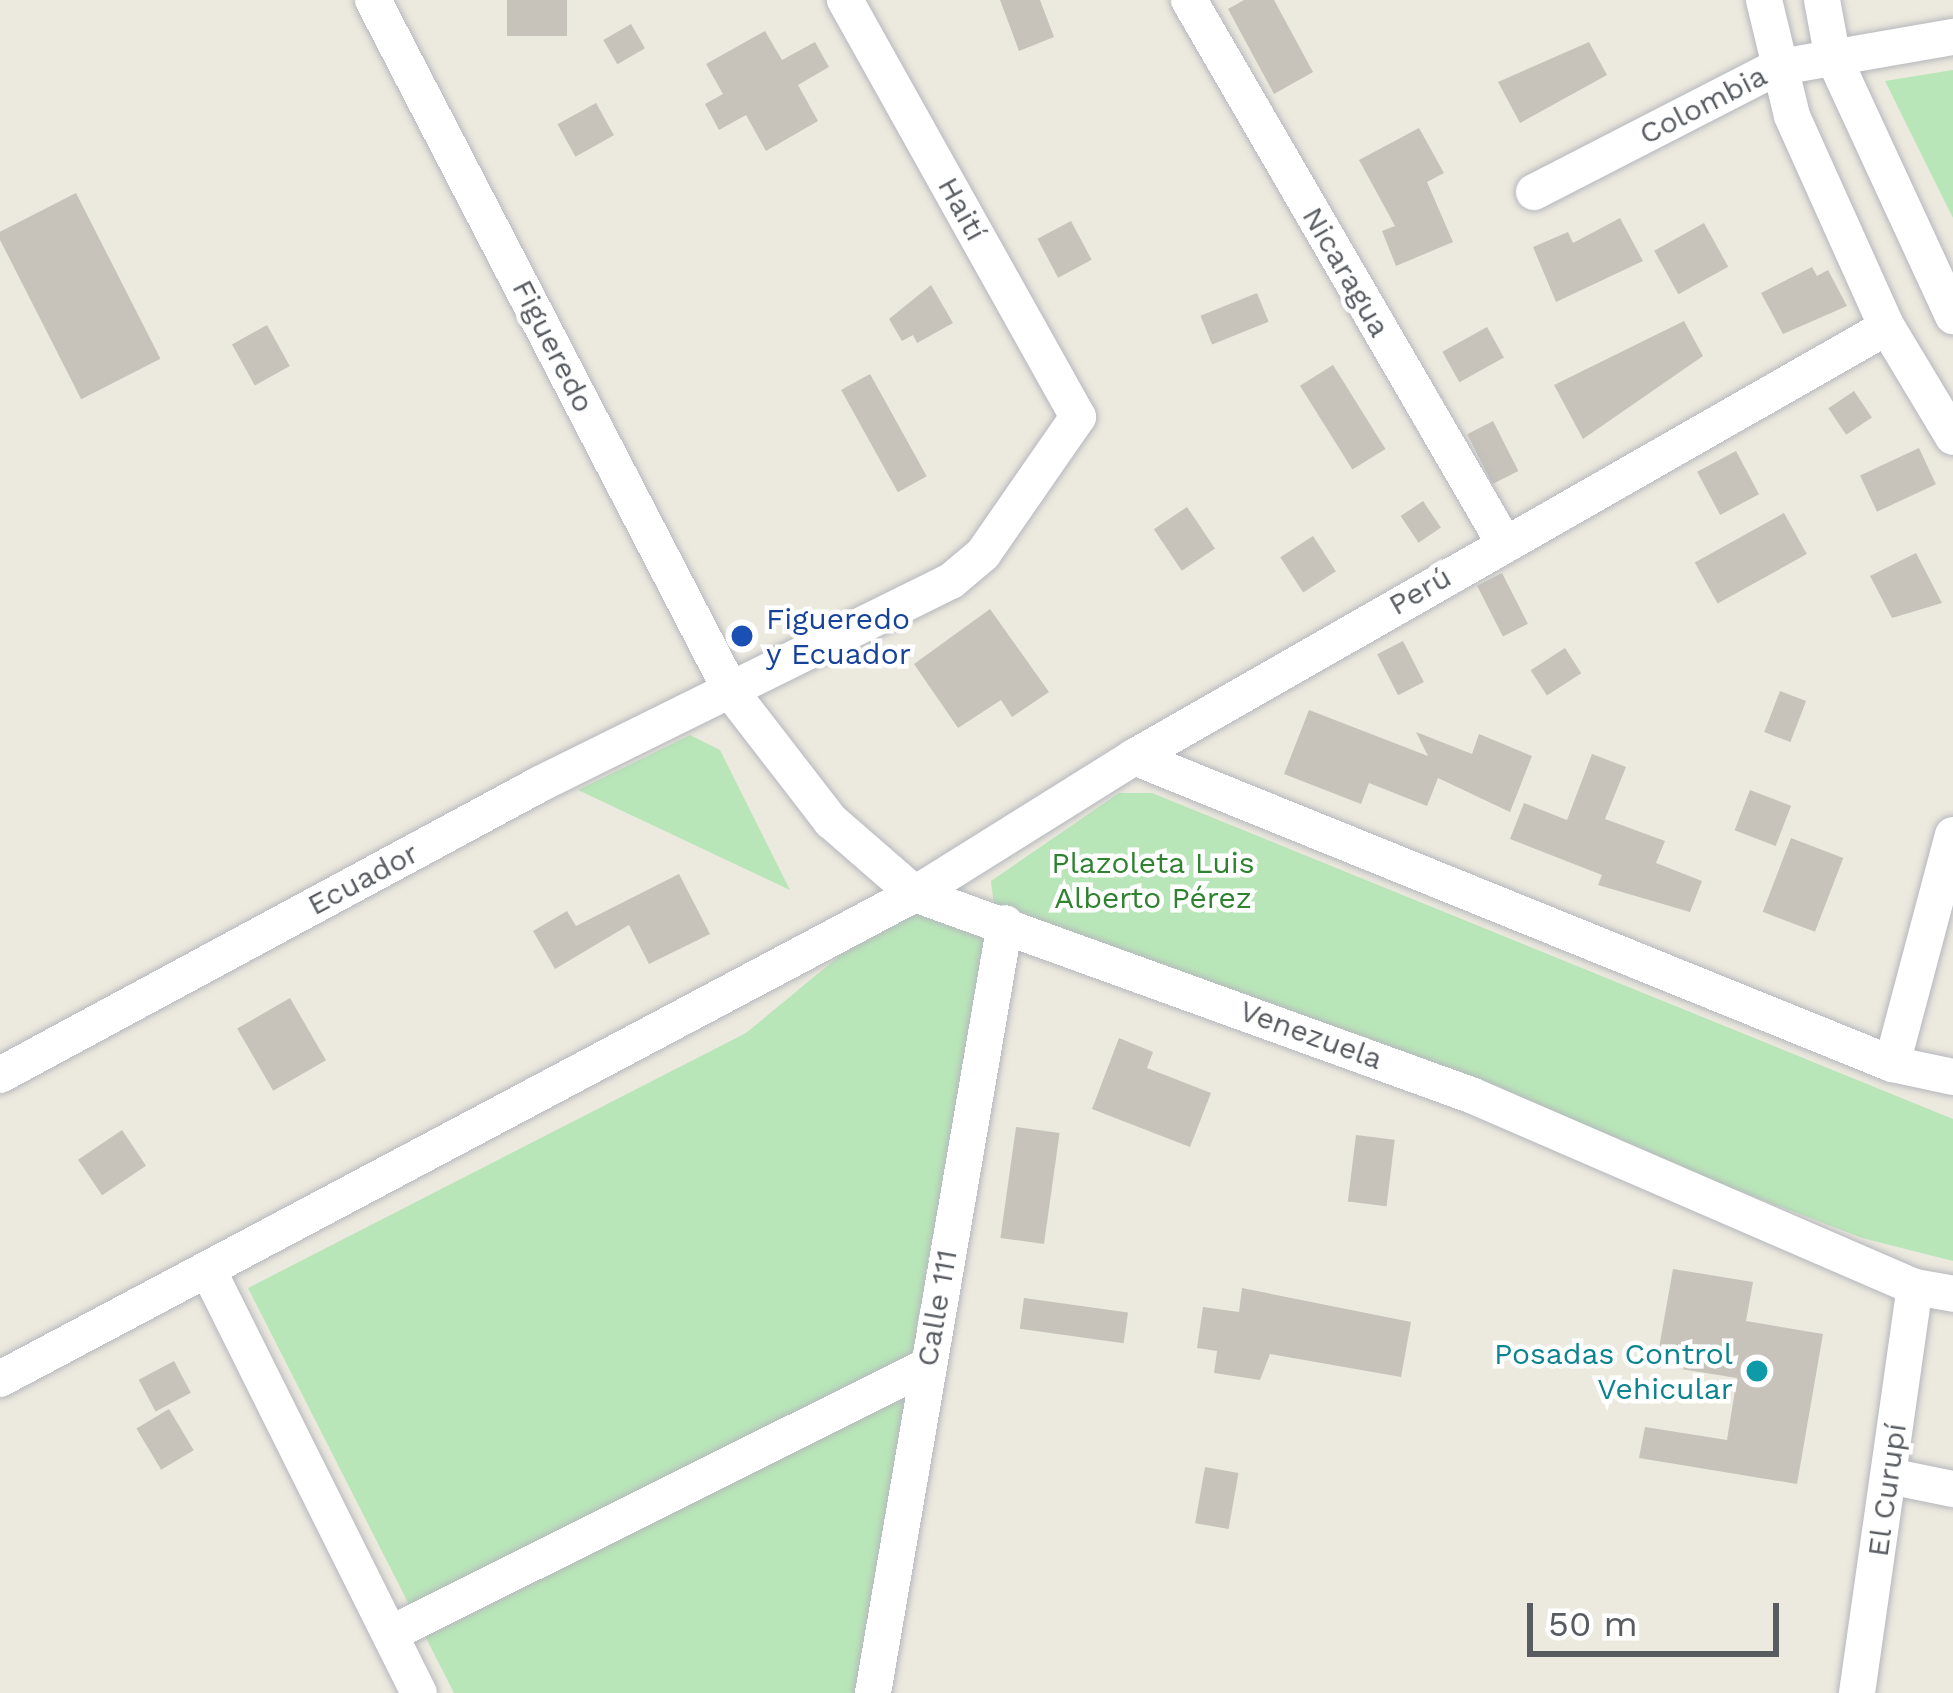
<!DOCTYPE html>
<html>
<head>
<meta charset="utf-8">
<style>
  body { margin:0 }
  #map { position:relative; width:1953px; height:1693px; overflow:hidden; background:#ece9de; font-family:"Work Sans",sans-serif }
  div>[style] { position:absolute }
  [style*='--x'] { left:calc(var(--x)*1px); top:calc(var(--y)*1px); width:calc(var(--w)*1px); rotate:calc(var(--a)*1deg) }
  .green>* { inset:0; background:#b9e6b8 }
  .building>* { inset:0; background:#c7c3bb; transform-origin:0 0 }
  .roads { filter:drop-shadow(0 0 3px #b5b7bd) drop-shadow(0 0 3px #b5b7bd) }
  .minor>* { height:36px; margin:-18px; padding:0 18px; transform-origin:18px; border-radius:18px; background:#fff }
  .dots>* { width:33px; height:33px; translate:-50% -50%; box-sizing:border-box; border:6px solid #fff; border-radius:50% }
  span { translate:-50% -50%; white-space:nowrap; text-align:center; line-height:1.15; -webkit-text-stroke:9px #fff; paint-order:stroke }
  .street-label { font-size:30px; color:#585c61 }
  .transit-label { font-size:30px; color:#164399 }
  .left { translate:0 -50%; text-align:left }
  .park-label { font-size:30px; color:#2e8230 }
  .culture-label { font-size:30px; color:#0d838f }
  .right { translate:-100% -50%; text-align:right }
  .scale { position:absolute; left:1527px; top:1603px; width:252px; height:54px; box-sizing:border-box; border:6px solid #585c61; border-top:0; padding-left:15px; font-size:36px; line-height:42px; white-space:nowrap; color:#585c61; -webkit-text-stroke:9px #fff; paint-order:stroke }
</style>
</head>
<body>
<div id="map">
  <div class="green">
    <div style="clip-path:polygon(1953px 70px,1953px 218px,1885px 81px)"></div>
    <div style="clip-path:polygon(690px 735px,720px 750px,790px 890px,578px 790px)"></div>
    <div style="clip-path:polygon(1119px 793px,1152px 793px,1953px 1119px,1953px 1261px,1862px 1238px,994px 906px,991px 881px)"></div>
    <div style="clip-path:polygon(895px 910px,1015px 932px,881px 1693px,454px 1693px,248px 1288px,746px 1033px)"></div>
  </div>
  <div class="building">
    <div style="left:507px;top:0;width:60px;height:36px"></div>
    <div style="clip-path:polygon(1000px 0,1040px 0,1054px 37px,1019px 51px)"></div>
    <div style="clip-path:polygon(1244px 0,1274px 0,1313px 72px,1274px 94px,1228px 9px)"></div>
    <div style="left:631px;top:24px;width:28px;height:32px;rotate:60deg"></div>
    <div style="clip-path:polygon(765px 31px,782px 60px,815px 42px,829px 67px,798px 85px,818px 121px,766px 151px,746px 115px,719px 130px,705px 104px,723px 94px,706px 64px)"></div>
    <div style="clip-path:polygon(1589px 42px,1607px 75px,1520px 123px,1498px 82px)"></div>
    <div style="left:596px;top:103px;width:37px;height:44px;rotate:61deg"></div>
    <div style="clip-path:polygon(1419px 128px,1444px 173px,1427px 182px,1453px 242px,1396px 266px,1382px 231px,1395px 226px,1359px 160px)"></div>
    <div style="left:76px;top:193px;width:186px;height:89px;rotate:63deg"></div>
    <div style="clip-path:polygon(1620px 218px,1643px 261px,1556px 302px,1533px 247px,1568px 232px,1573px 243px)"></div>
    <div style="left:1071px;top:221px;width:44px;height:38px;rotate:62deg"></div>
    <div style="left:1704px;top:223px;width:50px;height:57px;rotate:61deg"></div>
    <div style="clip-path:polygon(1812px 267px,1817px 276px,1828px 270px,1847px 306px,1783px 334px,1761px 293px)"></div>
    <div style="clip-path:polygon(931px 285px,953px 323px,917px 343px,913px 335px,902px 341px,889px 319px)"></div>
    <div style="left:1257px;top:293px;width:31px;height:61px;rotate:68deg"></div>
    <div style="clip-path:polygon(1684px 321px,1703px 356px,1583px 439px,1554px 385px)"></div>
    <div style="left:267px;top:325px;width:47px;height:40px;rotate:61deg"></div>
    <div style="left:1487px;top:327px;width:35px;height:51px;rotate:61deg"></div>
    <div style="left:1333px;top:365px;width:99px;height:39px;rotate:58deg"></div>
    <div style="left:870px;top:374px;width:117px;height:33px;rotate:61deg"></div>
    <div style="left:1854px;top:391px;width:32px;height:31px;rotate:56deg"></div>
    <div style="left:1493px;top:421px;width:56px;height:29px;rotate:63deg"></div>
    <div style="left:1919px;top:448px;width:40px;height:65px;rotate:65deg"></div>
    <div style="left:1736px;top:451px;width:49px;height:44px;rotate:62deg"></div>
    <div style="left:1423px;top:501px;width:32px;height:27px;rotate:56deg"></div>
    <div style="left:1187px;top:507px;width:50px;height:40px;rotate:56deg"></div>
    <div style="left:1784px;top:513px;width:47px;height:102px;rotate:61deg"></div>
    <div style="left:1313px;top:536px;width:42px;height:39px;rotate:57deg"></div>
    <div style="clip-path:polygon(1916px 553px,1942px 603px,1892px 618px,1870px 576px)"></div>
    <div style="left:1502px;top:573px;width:57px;height:28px;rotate:63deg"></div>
    <div style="clip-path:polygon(990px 609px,1049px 692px,1012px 717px,1001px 700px,958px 728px,914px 664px)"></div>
    <div style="left:1403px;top:641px;width:46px;height:29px;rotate:63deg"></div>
    <div style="left:1565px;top:648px;width:30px;height:41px;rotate:57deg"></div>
    <div style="left:1780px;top:691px;width:28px;height:44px;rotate:21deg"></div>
    <div style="clip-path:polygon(1309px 710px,1428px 756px,1416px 732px,1472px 754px,1479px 734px,1532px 756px,1510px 812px,1438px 778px,1427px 806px,1369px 783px,1361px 804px,1284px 774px)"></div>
    <div style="clip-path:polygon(1592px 754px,1626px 767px,1605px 819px,1665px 841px,1656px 863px,1702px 881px,1690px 912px,1598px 885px,1602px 875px,1510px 839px,1524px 803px,1567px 820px)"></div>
    <div style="left:1750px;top:790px;width:44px;height:43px;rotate:21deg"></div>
    <div style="left:1791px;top:838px;width:56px;height:79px;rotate:21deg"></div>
    <div style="clip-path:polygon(679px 874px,710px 934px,649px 964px,629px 925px,555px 969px,533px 931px,567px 911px,576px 926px)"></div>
    <div style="left:290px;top:998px;width:72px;height:61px;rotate:60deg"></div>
    <div style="clip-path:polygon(1119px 1038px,1153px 1052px,1147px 1068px,1211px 1093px,1190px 1147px,1092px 1109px)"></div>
    <div style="left:1016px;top:1127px;width:44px;height:112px;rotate:8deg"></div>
    <div style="left:122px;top:1130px;width:43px;height:53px;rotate:56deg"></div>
    <div style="left:1356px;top:1135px;width:39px;height:67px;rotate:7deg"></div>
    <div style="clip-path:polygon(1673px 1269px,1753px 1282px,1746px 1321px,1823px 1334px,1797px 1484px,1639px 1458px,1645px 1427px,1727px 1440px,1737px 1378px,1656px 1365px)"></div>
    <div style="clip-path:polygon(1242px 1288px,1411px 1322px,1401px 1377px,1270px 1354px,1260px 1380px,1214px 1373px,1217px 1351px,1197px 1348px,1203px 1307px,1239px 1312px)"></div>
    <div style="left:1024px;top:1298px;width:105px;height:31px;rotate:8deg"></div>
    <div style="left:174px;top:1361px;width:36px;height:40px;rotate:62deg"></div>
    <div style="left:169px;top:1409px;width:48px;height:38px;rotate:59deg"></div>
    <div style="left:1205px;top:1467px;width:34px;height:57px;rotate:10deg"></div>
  </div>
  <div class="roads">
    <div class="minor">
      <div style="--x:373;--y:0;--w:780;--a:62.61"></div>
      <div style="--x:732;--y:693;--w:162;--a:52.3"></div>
      <div style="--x:831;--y:821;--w:111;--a:41"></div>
      <div style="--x:915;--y:894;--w:591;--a:19.88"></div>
      <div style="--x:1471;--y:1095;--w:484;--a:23.4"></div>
      <div style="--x:1915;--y:1287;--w:39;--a:10"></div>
      <div style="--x:1189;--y:0;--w:628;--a:59.88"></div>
      <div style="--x:1764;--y:0;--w:119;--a:76.4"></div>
      <div style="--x:1792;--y:116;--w:231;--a:65.8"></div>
      <div style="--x:1887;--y:327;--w:128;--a:59"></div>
      <div style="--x:1822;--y:0;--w:55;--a:79.5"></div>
      <div style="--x:1832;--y:54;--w:289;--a:65.2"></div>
      <div style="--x:1534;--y:192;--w:271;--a:-27.2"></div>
      <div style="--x:1775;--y:68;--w:181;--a:-9.9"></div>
      <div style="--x:1134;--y:757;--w:818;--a:22.05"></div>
      <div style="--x:1892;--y:1064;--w:62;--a:12"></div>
      <div style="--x:1892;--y:1064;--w:237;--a:-75.1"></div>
      <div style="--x:0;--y:1075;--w:613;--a:-28.32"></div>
      <div style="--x:540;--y:784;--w:458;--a:-26.3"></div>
      <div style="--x:951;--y:581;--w:42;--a:-40.2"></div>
      <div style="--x:983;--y:554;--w:167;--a:-55.3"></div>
      <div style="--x:1078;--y:417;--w:478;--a:-119.2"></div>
      <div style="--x:209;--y:1272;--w:470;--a:63.5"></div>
      <div style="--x:0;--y:1379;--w:1036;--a:-27.93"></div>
      <div style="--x:915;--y:894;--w:258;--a:-32"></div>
      <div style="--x:1134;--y:757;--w:867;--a:-29.73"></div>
      <div style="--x:1889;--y:1476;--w:65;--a:11.5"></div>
      <div style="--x:390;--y:1634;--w:600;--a:-26.52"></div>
      <div style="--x:873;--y:1693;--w:781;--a:-80.27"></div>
      <div style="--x:1857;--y:1693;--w:410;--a:-81.9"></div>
    </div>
  </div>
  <div class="dots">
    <div style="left:742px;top:636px;background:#1a4fb4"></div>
    <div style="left:1757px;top:1371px;background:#0f9aa8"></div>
  </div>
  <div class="street-label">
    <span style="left:1703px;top:105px;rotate:-27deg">Colombia</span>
    <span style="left:962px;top:209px;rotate:61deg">Haití</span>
    <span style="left:1346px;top:272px;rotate:60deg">Nicaragua</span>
    <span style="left:553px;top:346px;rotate:63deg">Figueredo</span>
    <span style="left:1420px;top:591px;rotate:-30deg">Perú</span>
    <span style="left:363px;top:879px;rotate:-28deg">Ecuador</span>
    <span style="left:1311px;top:1035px;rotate:20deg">Venezuela</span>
    <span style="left:937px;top:1308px;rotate:-80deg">Calle 111</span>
    <span style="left:1887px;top:1490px;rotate:-82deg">El Curupí</span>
  </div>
  <div class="transit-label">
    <span class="left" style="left:766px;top:636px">Figueredo<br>y Ecuador</span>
  </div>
  <div class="park-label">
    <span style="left:1153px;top:880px">Plazoleta Luis<br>Alberto Pérez</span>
  </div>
  <div class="culture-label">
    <span class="right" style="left:1733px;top:1371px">Posadas Control<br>Vehicular</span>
  </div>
  <div class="scale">50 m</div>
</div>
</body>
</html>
